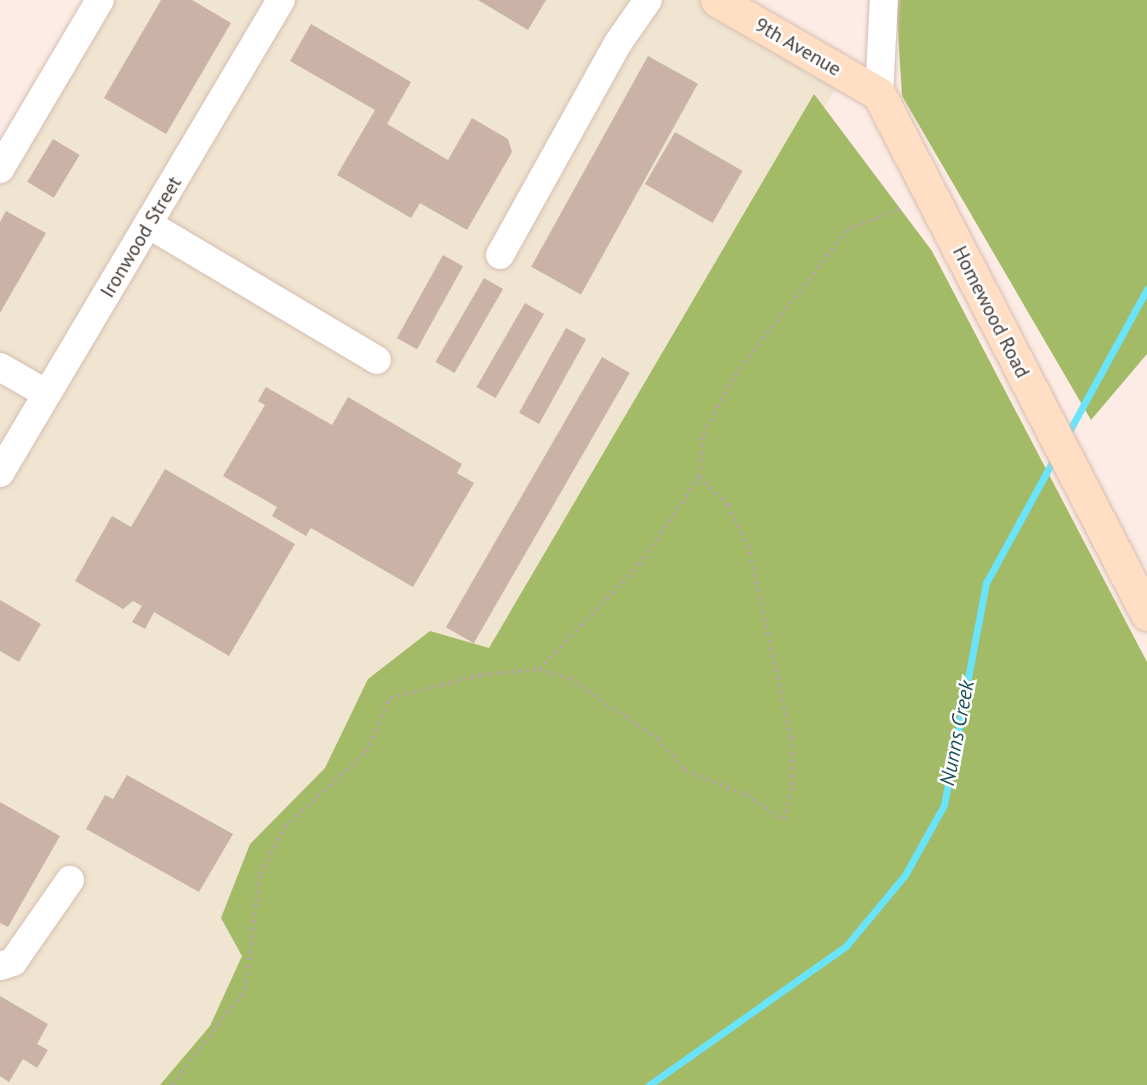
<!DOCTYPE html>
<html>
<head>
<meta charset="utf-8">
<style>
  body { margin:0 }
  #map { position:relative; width:1147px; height:1085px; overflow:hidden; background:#fcece5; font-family:"PT Sans",sans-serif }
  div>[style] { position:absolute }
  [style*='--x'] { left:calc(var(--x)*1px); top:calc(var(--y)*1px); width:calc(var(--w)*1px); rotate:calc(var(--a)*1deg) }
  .commercial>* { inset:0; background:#efe5d0 }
  .forest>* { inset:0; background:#a3ba66 }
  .stream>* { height:7px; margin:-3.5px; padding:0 3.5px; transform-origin:3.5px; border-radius:3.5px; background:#6ae4fb }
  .building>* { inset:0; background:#cbb2a6; transform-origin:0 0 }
  .path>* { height:4px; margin-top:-2px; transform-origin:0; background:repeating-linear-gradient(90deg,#b6a9a2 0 3px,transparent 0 7.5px) }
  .roads { filter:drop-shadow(0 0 2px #d6bdb1) drop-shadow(0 0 2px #d6bdb1) }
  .minor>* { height:28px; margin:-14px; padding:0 14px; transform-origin:14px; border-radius:14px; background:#fff }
  .major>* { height:33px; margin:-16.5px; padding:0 16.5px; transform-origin:16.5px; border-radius:16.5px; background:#ffdec4 }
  span { translate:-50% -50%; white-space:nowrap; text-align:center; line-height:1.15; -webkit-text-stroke:5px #fff; paint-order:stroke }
  .street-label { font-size:20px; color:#433934 }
  .water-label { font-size:21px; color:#1b505a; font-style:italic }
</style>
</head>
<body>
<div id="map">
  <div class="commercial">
    <div style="clip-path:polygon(98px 0,718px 0,845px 74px,410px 778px,244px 1085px,0 1085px,0 168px)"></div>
  </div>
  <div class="forest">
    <div style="clip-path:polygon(896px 0,1147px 0,1147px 354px,1091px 420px,902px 96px)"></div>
    <div style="clip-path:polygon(814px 94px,932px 251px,1147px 662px,1147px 1085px,160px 1085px,210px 1026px,242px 956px,221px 918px,250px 844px,325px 768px,368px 679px,430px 631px,489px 648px)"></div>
  </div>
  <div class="stream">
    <div style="--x:1066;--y:437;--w:169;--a:-61.3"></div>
    <div style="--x:649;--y:1085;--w:241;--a:-35.2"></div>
    <div style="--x:846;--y:946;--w:92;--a:-50.3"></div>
    <div style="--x:905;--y:875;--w:80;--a:-60.9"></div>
    <div style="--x:944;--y:805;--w:226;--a:-79.3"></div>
    <div style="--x:986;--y:583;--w:144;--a:-61.3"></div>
  </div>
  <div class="building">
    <div style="clip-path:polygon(161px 0,192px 0,231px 23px,166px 134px,104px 98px)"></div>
    <div style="clip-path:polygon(478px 0,546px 0,528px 30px)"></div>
    <div style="clip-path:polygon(311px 24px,411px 82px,387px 124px,448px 160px,472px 118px,508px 139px,512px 152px,467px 230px,420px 203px,411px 218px,337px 175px,375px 110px,290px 61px)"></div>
    <div style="left:648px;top:56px;width:57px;height:241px;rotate:29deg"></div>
    <div style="left:675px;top:132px;width:78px;height:60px;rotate:30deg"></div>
    <div style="left:53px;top:139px;width:31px;height:50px;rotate:31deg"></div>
    <div style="clip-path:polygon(6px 211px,46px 233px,0 313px,0 222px)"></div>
    <div style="left:443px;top:255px;width:23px;height:95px;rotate:29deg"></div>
    <div style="left:484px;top:278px;width:22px;height:97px;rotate:30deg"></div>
    <div style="left:525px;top:303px;width:22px;height:97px;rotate:30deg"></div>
    <div style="left:566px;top:328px;width:23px;height:97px;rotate:29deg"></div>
    <div style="left:602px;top:357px;width:32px;height:312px;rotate:30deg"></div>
    <div style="clip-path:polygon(266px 387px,332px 425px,348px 397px,462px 464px,457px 473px,474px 483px,413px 587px,311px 528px,306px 536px,272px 516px,277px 507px,223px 476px,265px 405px,258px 401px)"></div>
    <div style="clip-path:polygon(165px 469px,295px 544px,229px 656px,154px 612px,145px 629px,132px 622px,142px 606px,133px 601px,123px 609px,75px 581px,112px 516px,131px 527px)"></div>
    <div style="clip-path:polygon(0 600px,41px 624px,19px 662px,0 651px)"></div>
    <div style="clip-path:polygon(127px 775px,233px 834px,199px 892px,86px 829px,105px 795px,113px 799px)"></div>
    <div style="clip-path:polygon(0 802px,60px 836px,8px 927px,0 923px)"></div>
    <div style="clip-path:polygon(0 996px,48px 1024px,37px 1044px,48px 1050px,37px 1068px,23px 1059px,9px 1082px,0 1076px)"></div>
  </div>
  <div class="path">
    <div style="--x:539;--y:669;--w:144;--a:-46.1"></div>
    <div style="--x:639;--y:565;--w:107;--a:-55.7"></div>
    <div style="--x:172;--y:1085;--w:120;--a:-52.5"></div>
    <div style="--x:245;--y:990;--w:117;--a:-82.6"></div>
    <div style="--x:260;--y:874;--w:53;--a:-62"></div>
    <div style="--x:285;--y:827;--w:110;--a:-42.8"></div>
    <div style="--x:366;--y:752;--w:59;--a:-66"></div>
    <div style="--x:390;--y:698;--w:94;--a:-14.2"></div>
    <div style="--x:481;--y:675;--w:58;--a:-5.9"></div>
    <div style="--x:539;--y:669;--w:31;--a:17"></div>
    <div style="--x:569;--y:678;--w:107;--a:34.3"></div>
    <div style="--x:657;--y:738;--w:43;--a:48.8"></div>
    <div style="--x:685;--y:770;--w:66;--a:22.3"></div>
    <div style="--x:746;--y:795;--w:45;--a:33.3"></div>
    <div style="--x:784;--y:820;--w:36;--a:-76"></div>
    <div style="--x:793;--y:785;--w:47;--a:-92.4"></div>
    <div style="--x:791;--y:738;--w:195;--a:-102.5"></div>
    <div style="--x:749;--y:548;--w:48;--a:-116"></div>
    <div style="--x:728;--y:505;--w:40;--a:-136"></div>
    <div style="--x:699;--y:477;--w:43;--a:-84.7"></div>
    <div style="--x:703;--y:434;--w:67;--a:-61.5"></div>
    <div style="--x:735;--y:375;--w:185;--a:-52.3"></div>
    <div style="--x:848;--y:229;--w:59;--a:-20.9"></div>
  </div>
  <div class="roads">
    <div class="minor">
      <div style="--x:879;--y:94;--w:94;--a:-87"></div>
      <div style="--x:0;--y:169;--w:196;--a:-59.4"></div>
      <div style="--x:148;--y:224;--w:266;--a:30.7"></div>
      <div style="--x:500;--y:255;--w:243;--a:-60.9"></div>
      <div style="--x:618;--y:43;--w:52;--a:-55.1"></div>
      <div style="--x:0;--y:367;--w:54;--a:29.9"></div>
      <div style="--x:0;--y:473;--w:550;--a:-59.29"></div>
      <div style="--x:0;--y:966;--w:14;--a:-17"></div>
      <div style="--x:13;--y:962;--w:100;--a:-55.2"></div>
    </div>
    <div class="major">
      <div style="--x:717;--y:0;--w:187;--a:30.1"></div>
      <div style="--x:879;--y:94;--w:585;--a:62.73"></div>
    </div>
  </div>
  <div class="street-label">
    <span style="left:798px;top:47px;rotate:30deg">9th Avenue</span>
    <span style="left:141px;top:237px;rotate:-59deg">Ironwood Street</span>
    <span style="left:991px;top:312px;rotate:63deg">Homewood Road</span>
  </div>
  <div class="water-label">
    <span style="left:957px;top:733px;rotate:-79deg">Nunns Creek</span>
  </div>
</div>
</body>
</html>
